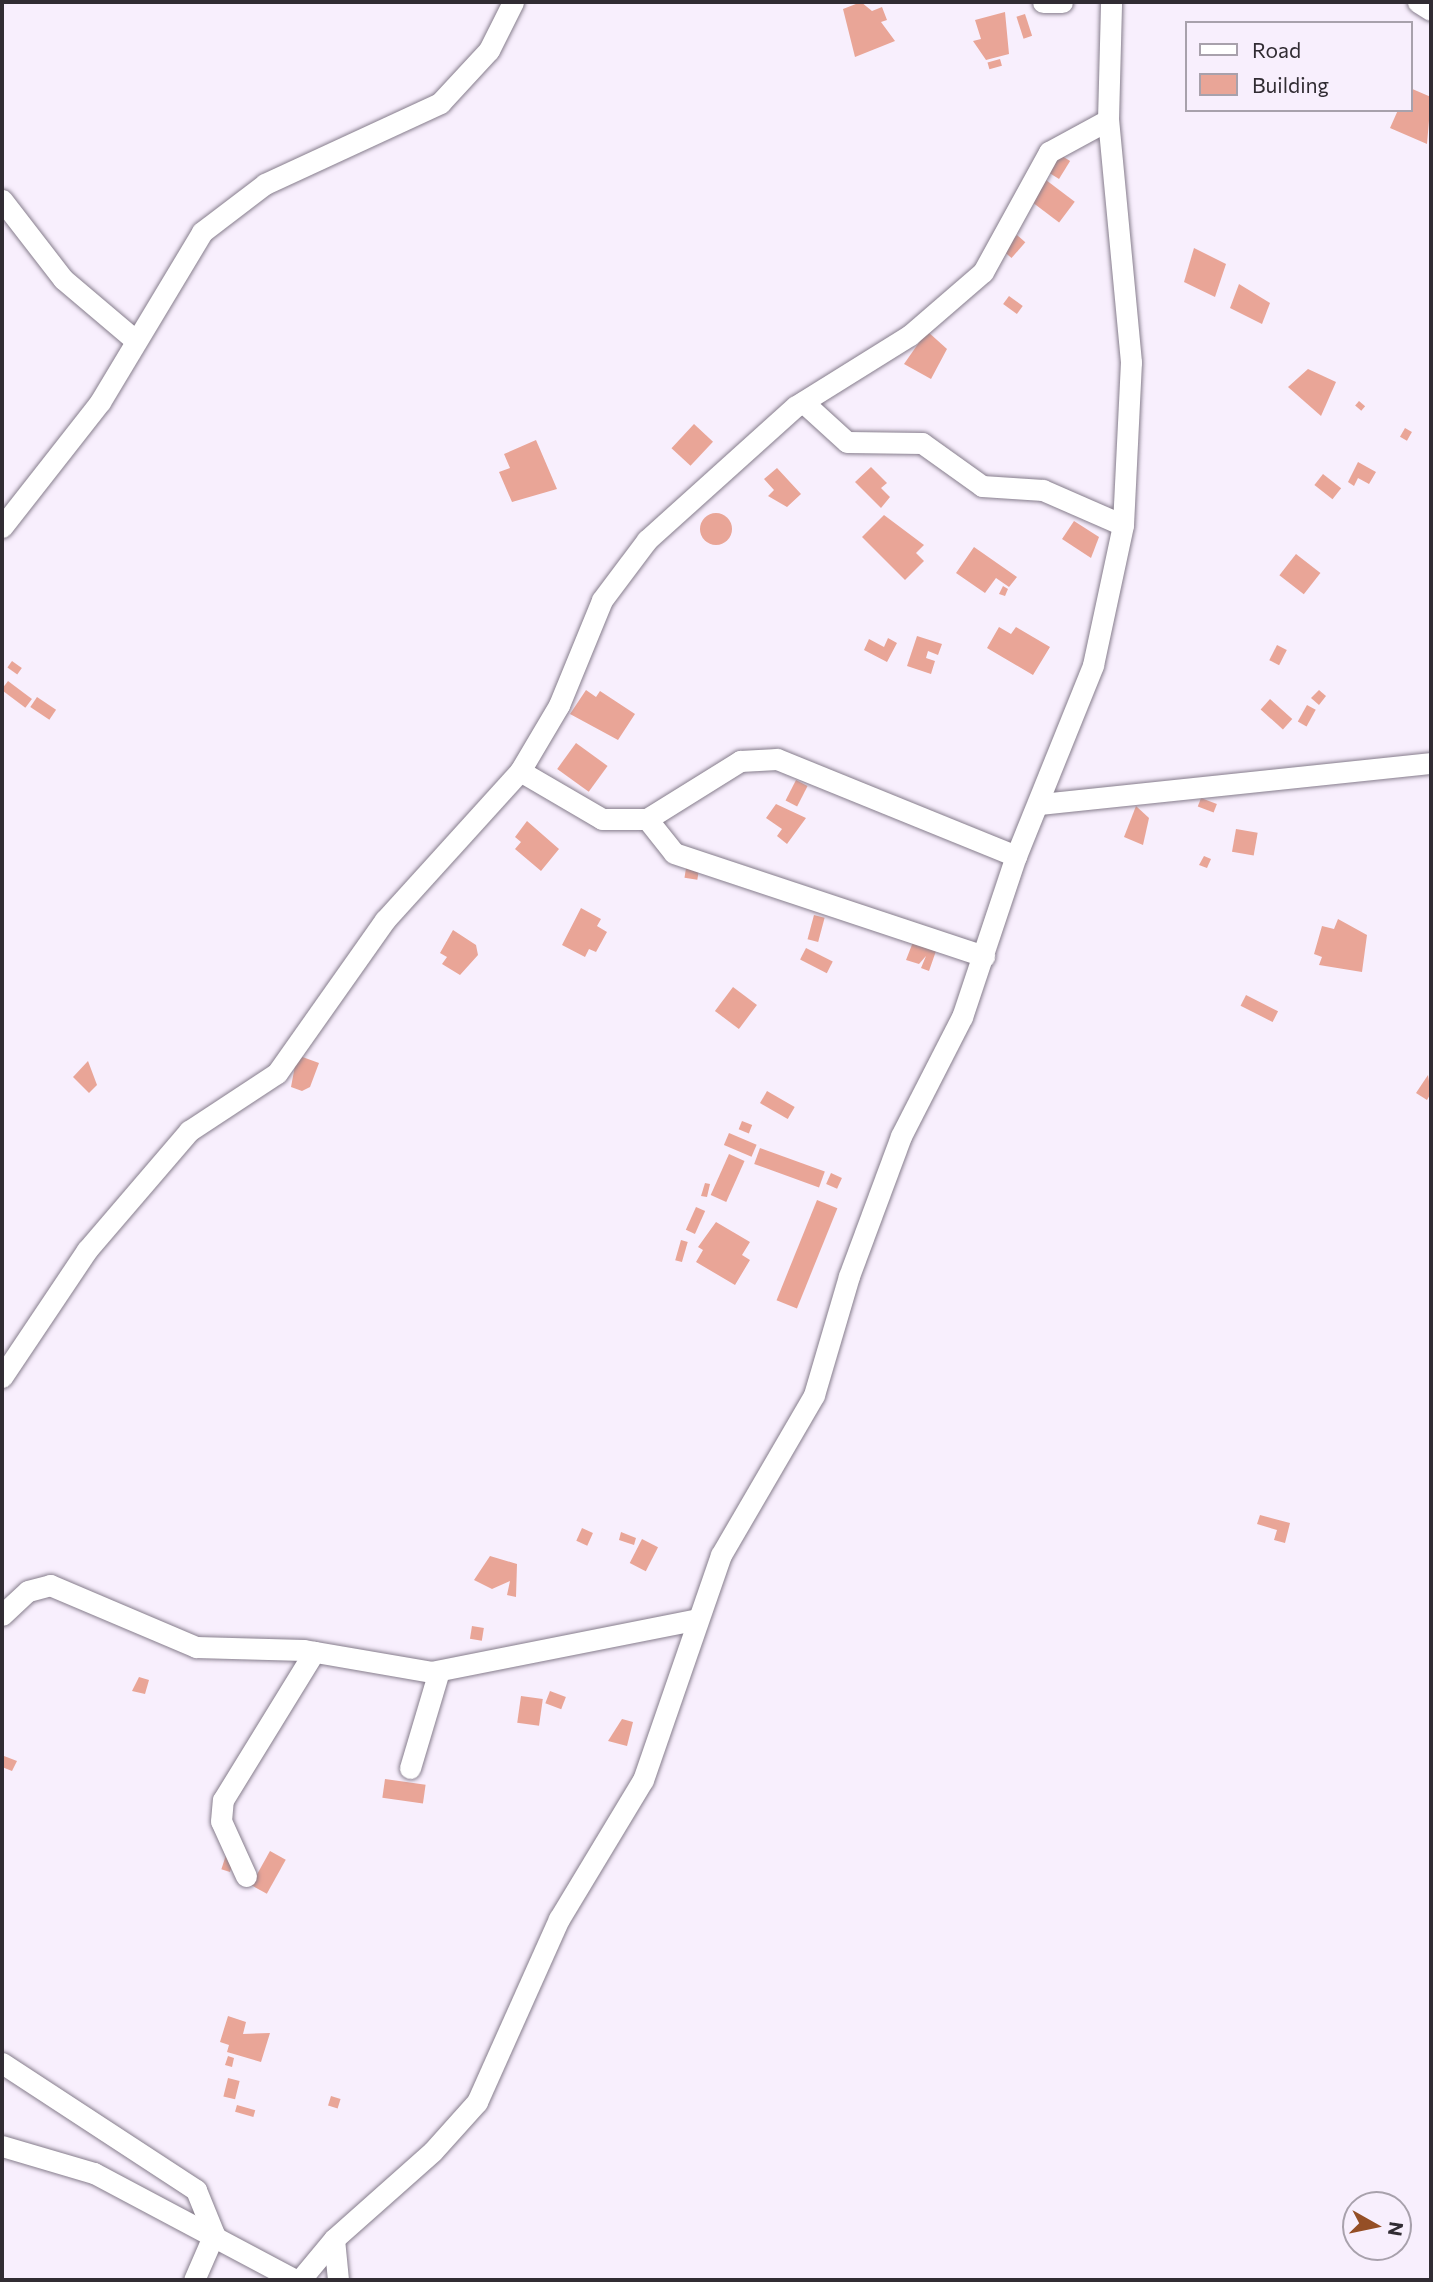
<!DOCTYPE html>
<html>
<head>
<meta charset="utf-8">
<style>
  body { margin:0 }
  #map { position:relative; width:1433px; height:2282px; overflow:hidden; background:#f8effd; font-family:Commissioner,sans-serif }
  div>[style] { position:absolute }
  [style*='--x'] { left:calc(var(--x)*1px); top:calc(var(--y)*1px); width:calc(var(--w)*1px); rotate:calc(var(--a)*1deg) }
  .building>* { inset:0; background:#e9a597; transform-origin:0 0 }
  .round { border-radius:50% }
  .roads { filter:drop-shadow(0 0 2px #867d8c) drop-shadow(0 0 2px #867d8c) }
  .street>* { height:21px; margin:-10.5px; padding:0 10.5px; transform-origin:10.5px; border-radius:10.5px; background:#fff }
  span { translate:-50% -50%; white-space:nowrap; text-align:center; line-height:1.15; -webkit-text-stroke:5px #f8effd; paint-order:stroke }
  .frame { position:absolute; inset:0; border:4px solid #312c33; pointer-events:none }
  .legend { position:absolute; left:1185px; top:21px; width:228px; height:91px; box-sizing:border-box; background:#f8effd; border:2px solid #a8a1ac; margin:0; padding:9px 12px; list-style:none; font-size:21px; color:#312c33 }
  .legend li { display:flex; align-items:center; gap:14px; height:35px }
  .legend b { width:35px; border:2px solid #a8a1ac }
  .north { position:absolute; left:1342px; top:2191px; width:70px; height:70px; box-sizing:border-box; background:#f8effd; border:2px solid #a8a1ac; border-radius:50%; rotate:99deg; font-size:19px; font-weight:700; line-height:28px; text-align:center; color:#312c33 }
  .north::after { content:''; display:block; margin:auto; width:24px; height:32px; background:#954f26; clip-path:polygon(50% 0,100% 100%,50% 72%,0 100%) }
</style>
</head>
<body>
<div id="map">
  <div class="building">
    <div style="clip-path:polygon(861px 2px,872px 11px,882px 7px,887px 20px,881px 22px,895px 41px,855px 57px,843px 9px)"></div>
    <div style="clip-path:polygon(1005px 12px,1009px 54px,986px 60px,973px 41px,981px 39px,975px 20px)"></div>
    <div style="left:1025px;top:14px;width:23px;height:9px;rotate:72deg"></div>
    <div style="left:1000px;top:59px;width:7px;height:13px;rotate:74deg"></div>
    <div style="clip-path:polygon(1410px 88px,1431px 97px,1427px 144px,1390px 128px,1398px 110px,1410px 110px)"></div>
    <div style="left:1054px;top:151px;width:19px;height:21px;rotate:32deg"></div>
    <div style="left:1046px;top:180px;width:36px;height:26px;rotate:37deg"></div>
    <div style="left:1017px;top:235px;width:11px;height:21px;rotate:41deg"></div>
    <div style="clip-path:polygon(1194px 248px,1226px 264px,1215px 297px,1184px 282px)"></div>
    <div style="clip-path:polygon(1239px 284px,1270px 303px,1262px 324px,1230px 308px)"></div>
    <div style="left:1009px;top:296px;width:17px;height:10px;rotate:36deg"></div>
    <div style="clip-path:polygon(927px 331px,947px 349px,931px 379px,904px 364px)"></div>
    <div style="clip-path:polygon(1308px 369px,1336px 382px,1321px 416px,1288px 387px)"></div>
    <div style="left:1359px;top:401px;width:8px;height:6px;rotate:40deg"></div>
    <div style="left:694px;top:424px;width:26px;height:33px;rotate:43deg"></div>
    <div style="left:1405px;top:428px;width:8px;height:10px;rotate:30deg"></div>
    <div style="clip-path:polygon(536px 440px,557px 489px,512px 502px,499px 472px,510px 468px,504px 454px)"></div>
    <div style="clip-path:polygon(1358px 462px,1376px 472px,1369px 484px,1358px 478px,1354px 486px,1348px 482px)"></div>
    <div style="clip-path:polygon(871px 467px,887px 483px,881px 488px,890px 497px,881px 508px,855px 482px)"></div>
    <div style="clip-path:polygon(777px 468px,801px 494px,787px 507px,768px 496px,774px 490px,764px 479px)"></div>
    <div style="left:1323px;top:474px;width:23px;height:14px;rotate:38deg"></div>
    <div class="round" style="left:700px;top:513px;width:32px;height:32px"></div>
    <div style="clip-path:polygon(884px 515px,924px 545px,916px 553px,924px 561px,905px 580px,862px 537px)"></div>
    <div style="clip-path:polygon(1074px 521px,1099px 537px,1091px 558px,1062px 539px)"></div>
    <div style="clip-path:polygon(974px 547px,1017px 577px,1009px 587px,996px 578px,985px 593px,956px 573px)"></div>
    <div style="left:1296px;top:554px;width:31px;height:27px;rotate:38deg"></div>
    <div style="clip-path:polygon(1003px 586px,1008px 589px,1005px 596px,999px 594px)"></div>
    <div style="clip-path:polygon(999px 627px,1011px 634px,1016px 627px,1050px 647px,1033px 675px,987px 648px)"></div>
    <div style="clip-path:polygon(917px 636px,942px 644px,938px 655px,928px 651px,926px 658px,935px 661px,931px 674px,907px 666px)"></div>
    <div style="clip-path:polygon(888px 638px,897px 643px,887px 662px,864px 650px,869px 639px,884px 647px)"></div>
    <div style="left:1277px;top:645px;width:11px;height:17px;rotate:27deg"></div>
    <div style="left:12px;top:661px;width:12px;height:8px;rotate:35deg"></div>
    <div style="left:8px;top:681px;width:30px;height:11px;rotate:37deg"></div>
    <div style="clip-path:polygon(586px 690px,596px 697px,600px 691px,635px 714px,618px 740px,570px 714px)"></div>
    <div style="clip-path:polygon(1319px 690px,1326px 696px,1319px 705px,1311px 698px)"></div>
    <div style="left:37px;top:697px;width:23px;height:12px;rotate:34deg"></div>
    <div style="left:1270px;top:699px;width:30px;height:14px;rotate:42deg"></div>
    <div style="left:1307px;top:705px;width:10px;height:19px;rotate:29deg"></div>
    <div style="left:576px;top:743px;width:39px;height:32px;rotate:36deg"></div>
    <div style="left:796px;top:780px;width:13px;height:23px;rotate:27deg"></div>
    <div style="left:1201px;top:798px;width:17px;height:9px;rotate:21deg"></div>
    <div style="clip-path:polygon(776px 804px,806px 818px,787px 844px,777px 836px,782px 829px,766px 818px)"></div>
    <div style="clip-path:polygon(1136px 806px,1149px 818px,1143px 845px,1124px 837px)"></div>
    <div style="clip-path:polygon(527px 821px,559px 849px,541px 871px,515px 849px,521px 842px,515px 837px)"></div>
    <div style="left:1236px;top:829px;width:22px;height:23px;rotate:10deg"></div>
    <div style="clip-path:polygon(1204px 856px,1211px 859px,1207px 868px,1199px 865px)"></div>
    <div style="left:687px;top:862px;width:13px;height:16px;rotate:9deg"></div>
    <div style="clip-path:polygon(581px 908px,601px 919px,597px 926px,607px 932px,596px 952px,589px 949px,585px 957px,562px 945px)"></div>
    <div style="left:814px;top:915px;width:11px;height:25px;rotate:15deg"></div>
    <div style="clip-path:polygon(1338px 919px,1367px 935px,1362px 972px,1319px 965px,1322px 957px,1314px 954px,1322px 926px,1334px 929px)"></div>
    <div style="clip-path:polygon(453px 930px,476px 945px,478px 955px,460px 975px,442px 964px,447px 957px,440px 953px)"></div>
    <div style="clip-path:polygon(913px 942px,936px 951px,929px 971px,921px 968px,926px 956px,919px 964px,906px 960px)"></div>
    <div style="left:806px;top:948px;width:30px;height:13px;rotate:27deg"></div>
    <div style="left:733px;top:987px;width:30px;height:30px;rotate:37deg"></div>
    <div style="left:1246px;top:995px;width:36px;height:12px;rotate:27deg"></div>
    <div style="clip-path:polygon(297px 1055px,319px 1063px,310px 1087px,302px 1091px,291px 1087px)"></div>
    <div style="clip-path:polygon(88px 1061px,97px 1085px,89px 1093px,73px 1077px)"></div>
    <div style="clip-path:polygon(1428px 1075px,1431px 1093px,1427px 1100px,1416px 1093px)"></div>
    <div style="left:767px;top:1091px;width:32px;height:14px;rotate:30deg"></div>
    <div style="left:742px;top:1121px;width:11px;height:9px;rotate:22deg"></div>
    <div style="left:729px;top:1133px;width:30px;height:13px;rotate:23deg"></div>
    <div style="left:760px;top:1148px;width:69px;height:17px;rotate:20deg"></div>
    <div style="left:729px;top:1154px;width:17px;height:45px;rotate:24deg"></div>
    <div style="left:831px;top:1173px;width:12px;height:12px;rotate:24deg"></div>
    <div style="clip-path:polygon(705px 1183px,710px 1184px,707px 1197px,701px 1196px)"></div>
    <div style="left:817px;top:1200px;width:22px;height:108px;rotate:22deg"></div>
    <div style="left:696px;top:1207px;width:10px;height:25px;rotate:24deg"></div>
    <div style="clip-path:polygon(716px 1222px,750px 1242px,742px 1255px,750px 1260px,735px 1285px,696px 1262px,703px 1250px,698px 1247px)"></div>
    <div style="left:681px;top:1240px;width:7px;height:21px;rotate:16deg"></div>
    <div style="clip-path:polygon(1260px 1515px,1290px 1523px,1285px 1543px,1274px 1540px,1277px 1530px,1257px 1524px)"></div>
    <div style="left:582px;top:1528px;width:12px;height:14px;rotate:24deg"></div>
    <div style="clip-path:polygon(621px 1532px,636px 1538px,634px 1545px,619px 1540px)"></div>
    <div style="left:642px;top:1539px;width:18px;height:27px;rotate:27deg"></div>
    <div style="clip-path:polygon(490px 1556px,517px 1564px,516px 1597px,507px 1595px,510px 1581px,492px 1589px,474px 1580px)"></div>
    <div style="left:472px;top:1626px;width:12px;height:13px;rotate:9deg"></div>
    <div style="clip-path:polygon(139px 1677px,149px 1680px,145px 1694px,132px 1691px)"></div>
    <div style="left:550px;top:1691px;width:17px;height:13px;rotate:21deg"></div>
    <div style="left:521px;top:1696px;width:22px;height:27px;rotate:8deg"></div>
    <div style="clip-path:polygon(622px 1719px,633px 1722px,627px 1746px,608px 1741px)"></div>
    <div style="clip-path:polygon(4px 1756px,17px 1761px,12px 1771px,2px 1767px)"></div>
    <div style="left:385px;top:1779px;width:41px;height:19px;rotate:8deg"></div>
    <div style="left:270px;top:1851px;width:18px;height:39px;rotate:29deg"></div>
    <div style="left:226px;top:1855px;width:9px;height:15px;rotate:18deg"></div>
    <div style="clip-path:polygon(228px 2016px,246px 2022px,243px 2034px,270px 2033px,261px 2062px,227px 2052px,229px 2045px,220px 2042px)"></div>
    <div style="clip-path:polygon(228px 2056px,234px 2058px,232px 2067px,225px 2065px)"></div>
    <div style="left:228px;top:2078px;width:12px;height:19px;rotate:14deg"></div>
    <div style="left:331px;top:2096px;width:10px;height:10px;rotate:17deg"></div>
    <div style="left:237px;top:2105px;width:19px;height:7px;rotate:16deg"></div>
  </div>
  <div class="roads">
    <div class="street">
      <div style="--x:1043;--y:2;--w:19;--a:0"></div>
      <div style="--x:1418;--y:2;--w:15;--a:32"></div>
      <div style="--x:2;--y:200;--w:100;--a:52.3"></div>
      <div style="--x:63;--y:279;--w:94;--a:40.3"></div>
      <div style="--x:803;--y:402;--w:59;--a:42.3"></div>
      <div style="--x:847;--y:442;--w:75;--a:0.8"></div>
      <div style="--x:922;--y:443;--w:74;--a:35.6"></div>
      <div style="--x:982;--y:486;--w:61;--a:3.8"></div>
      <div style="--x:1043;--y:490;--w:87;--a:23.6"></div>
      <div style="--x:2;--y:527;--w:159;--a:-51.9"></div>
      <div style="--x:100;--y:402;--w:198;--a:-59"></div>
      <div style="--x:202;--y:232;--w:79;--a:-37.3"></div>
      <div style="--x:265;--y:184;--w:193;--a:-24.8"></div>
      <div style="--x:440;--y:103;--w:72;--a:-47.2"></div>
      <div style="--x:489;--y:50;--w:54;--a:-63.4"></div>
      <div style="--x:520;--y:771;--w:95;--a:30.3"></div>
      <div style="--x:602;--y:819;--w:45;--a:0"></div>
      <div style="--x:647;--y:819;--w:43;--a:51.5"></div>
      <div style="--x:674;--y:853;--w:327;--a:18.4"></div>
      <div style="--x:1040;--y:804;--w:393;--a:-6"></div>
      <div style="--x:647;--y:819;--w:110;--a:-31.9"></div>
      <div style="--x:740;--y:761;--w:37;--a:-3"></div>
      <div style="--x:777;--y:759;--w:258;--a:22.1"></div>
      <div style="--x:2;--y:1377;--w:153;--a:-56.2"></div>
      <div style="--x:87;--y:1250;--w:157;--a:-49.4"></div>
      <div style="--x:189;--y:1131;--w:105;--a:-33.4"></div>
      <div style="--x:277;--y:1073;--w:187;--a:-54.8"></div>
      <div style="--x:385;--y:920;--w:201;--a:-47.8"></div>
      <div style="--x:520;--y:771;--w:77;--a:-59.4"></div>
      <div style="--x:559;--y:705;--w:113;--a:-67.7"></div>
      <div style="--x:602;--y:600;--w:75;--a:-53.1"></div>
      <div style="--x:647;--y:540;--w:200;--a:-42"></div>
      <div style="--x:796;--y:406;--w:134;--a:-31.9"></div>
      <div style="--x:910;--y:335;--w:96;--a:-40.8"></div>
      <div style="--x:983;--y:272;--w:137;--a:-61.2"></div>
      <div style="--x:1049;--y:152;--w:67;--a:-28.5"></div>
      <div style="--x:2;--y:1615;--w:35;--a:-43"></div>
      <div style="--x:28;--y:1591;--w:23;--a:-15"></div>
      <div style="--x:50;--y:1585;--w:159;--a:23"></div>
      <div style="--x:196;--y:1647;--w:108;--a:1.6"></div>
      <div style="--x:304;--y:1650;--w:129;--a:9.8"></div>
      <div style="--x:431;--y:1672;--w:272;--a:-11.2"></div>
      <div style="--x:410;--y:1768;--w:101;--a:-73.4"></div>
      <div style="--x:246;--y:1876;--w:60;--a:-114.4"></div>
      <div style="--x:221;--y:1821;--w:21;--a:-85"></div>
      <div style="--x:223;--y:1800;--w:174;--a:-58.4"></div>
      <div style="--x:2;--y:2063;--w:232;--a:33.2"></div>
      <div style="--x:196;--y:2190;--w:48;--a:67.8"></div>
      <div style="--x:214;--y:2234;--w:50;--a:113.5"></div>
      <div style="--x:2;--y:2146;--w:96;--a:16.4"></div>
      <div style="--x:94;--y:2173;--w:228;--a:28"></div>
      <div style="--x:334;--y:2239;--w:41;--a:84.4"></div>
      <div style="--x:300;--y:2280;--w:53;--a:-50.3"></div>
      <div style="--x:334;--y:2239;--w:132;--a:-41.6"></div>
      <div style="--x:433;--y:2151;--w:66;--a:-48.1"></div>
      <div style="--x:477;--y:2102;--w:201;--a:-65.9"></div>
      <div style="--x:559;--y:1919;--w:162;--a:-58.9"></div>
      <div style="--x:643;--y:1780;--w:238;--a:-70.9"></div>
      <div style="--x:721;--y:1555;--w:185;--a:-59.8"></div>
      <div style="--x:814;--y:1395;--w:124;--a:-73.6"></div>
      <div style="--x:849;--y:1276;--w:149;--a:-69.6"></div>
      <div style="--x:901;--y:1136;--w:134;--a:-62.9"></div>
      <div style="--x:962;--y:1017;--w:170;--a:-71.5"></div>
      <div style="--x:1016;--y:856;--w:206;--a:-68"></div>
      <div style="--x:1093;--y:665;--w:143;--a:-77.9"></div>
      <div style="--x:1123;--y:525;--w:163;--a:-87.2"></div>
      <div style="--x:1131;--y:362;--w:243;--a:-95.4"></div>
      <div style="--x:1108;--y:120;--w:118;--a:-88.5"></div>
    </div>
  </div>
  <div class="frame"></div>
  <ul class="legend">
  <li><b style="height:9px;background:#fff"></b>Road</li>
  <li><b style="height:19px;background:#e9a597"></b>Building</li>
  </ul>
  <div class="north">N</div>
</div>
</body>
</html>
